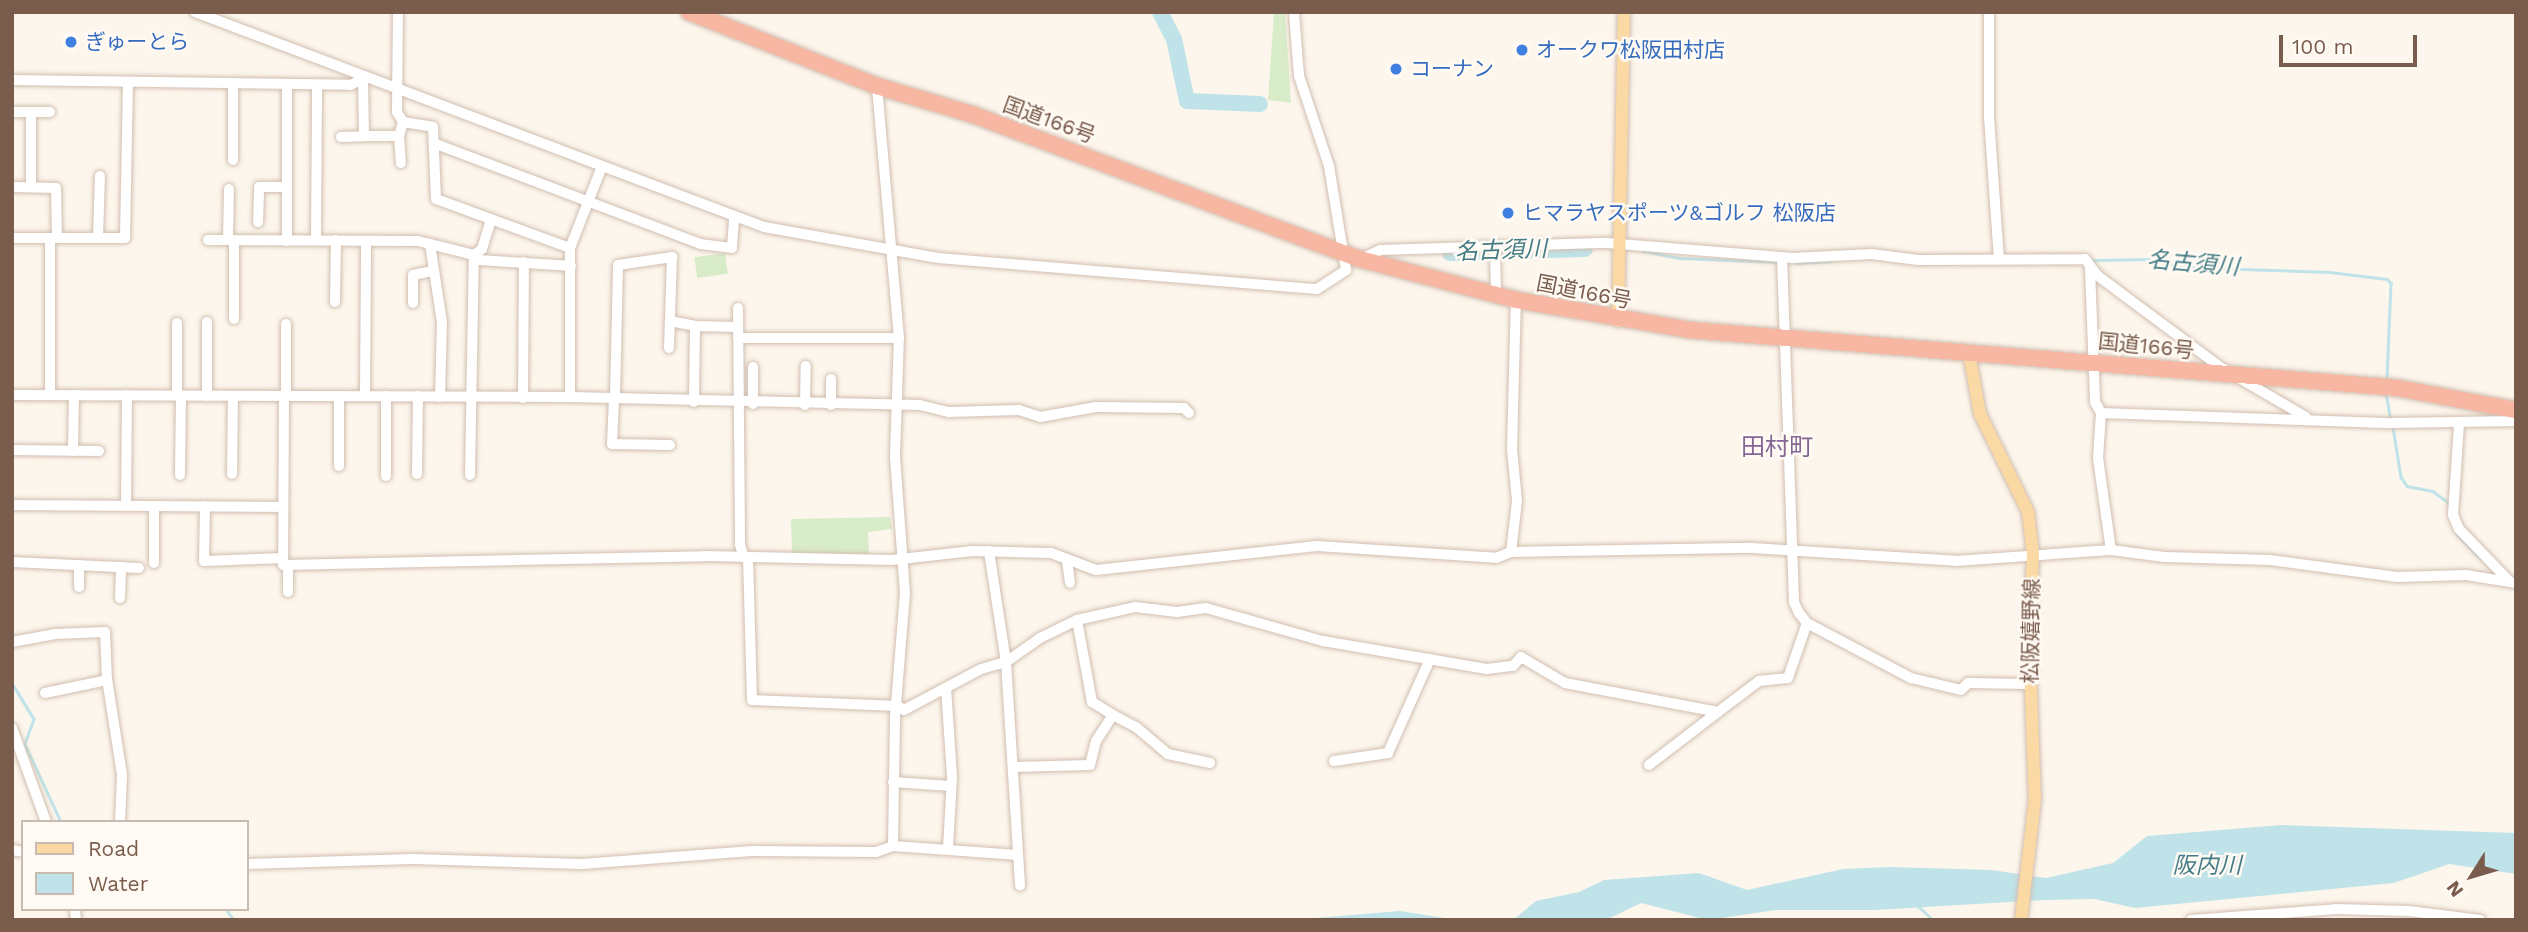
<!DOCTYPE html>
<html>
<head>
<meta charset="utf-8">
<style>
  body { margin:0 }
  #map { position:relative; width:2528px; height:932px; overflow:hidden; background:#fdf6ec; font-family:"Work Sans","Noto Sans JP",sans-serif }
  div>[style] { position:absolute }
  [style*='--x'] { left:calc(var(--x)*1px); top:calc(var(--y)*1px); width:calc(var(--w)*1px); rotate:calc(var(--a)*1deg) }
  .green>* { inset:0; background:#d8ecc9; transform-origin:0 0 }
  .water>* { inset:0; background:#bfe3e8 }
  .stream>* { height:2.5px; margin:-1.25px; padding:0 1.25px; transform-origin:1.25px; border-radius:1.25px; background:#bfe3e8 }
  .river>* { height:16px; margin:-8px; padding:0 8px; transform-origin:8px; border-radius:8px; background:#bfe3e8 }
  .roads { filter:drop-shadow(0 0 2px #d1beb0) drop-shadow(0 0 2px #d1beb0) }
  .minor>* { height:10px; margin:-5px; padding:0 5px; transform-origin:5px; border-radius:5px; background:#fff }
  .major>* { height:12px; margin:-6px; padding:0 6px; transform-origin:6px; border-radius:6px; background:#fbd9a5 }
  .highway>* { height:16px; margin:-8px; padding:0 8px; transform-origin:8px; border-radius:8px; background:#f7b7a3 }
  .dots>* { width:19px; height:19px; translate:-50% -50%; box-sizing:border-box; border:4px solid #fffaf3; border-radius:50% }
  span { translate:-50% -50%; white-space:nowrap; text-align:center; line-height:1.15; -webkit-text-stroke:5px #fffaf3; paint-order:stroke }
  .shop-label { font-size:21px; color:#366cbe }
  .left { translate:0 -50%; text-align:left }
  .street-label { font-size:21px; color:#7a5c4d }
  .water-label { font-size:23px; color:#437c86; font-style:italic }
  .quarter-label { font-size:24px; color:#846695 }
  .frame { position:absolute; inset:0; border:14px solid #7a5c4d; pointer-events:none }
  .legend { position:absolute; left:21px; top:820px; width:228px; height:91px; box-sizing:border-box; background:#fffaf3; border:2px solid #cabbb1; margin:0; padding:9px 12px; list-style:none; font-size:21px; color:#7a5c4d }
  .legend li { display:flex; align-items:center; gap:14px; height:35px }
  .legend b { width:35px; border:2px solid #cabbb1 }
  .north { position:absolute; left:2437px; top:841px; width:70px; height:70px; -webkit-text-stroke:5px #fffaf3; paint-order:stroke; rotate:233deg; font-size:19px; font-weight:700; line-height:28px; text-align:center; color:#7a5c4d }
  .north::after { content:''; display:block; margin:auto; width:24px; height:32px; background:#7a5c4d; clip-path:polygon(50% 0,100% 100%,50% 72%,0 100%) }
  .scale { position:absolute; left:2279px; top:35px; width:138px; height:32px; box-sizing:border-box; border:4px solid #7a5c4d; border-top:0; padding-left:9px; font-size:21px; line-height:24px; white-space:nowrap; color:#7a5c4d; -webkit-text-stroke:5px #fffaf3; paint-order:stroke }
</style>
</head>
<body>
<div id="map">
  <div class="green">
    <div style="clip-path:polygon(1274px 12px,1285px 12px,1291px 103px,1268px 100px)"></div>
    <div style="left:725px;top:253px;width:21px;height:31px;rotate:82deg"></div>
    <div style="clip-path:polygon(890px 517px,892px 529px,868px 532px,869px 556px,792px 557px,791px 519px)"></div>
  </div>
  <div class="water">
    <div style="clip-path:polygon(2282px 825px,2516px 833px,2516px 874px,2449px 864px,2394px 883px,2135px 908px,2094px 899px,2043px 900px,1875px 910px,1776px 910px,1708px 920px,1641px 903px,1606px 920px,1513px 920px,1536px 901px,1579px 892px,1604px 880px,1699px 873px,1747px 890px,1843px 869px,1889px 867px,1992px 870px,2046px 878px,2113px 863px,2147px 836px)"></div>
    <div style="clip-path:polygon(1400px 911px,1457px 920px,1303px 920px,1315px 918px)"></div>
  </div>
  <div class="stream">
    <div style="--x:1643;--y:251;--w:38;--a:11"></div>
    <div style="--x:1680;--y:258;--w:98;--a:2.3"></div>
    <div style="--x:2092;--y:260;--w:61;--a:-0.9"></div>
    <div style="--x:2153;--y:259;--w:27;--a:17"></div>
    <div style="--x:2179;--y:267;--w:151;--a:1.9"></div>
    <div style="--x:2330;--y:272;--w:57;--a:7"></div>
    <div style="--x:2387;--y:279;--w:6;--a:45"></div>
    <div style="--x:2391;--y:283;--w:96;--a:92.4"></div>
    <div style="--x:1796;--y:263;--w:35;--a:-3"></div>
    <div style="--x:2386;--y:393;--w:27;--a:80"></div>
    <div style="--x:2393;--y:427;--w:51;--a:80.9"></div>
    <div style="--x:2401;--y:477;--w:11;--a:56"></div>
    <div style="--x:2407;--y:486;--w:26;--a:11"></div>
    <div style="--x:2433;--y:491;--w:20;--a:37"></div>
    <div style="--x:2456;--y:533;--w:35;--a:46"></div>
    <div style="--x:12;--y:683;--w:42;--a:58.6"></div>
    <div style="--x:34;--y:719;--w:27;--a:110"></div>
    <div style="--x:25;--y:744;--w:86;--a:65.2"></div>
    <div style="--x:1917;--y:905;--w:22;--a:43"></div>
    <div style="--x:226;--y:909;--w:14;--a:54"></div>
    <div style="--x:2385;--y:920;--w:5;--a:0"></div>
  </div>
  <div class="river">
    <div style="--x:1160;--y:12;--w:30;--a:63"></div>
    <div style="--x:1174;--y:39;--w:63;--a:78.2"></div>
    <div style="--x:1187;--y:101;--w:73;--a:2.4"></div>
    <div style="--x:1450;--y:253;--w:135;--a:-1.7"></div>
  </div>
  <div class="roads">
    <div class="minor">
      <div style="--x:195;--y:12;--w:608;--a:20.7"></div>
      <div style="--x:764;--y:227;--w:177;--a:10.1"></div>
      <div style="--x:938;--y:258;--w:380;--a:4.7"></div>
      <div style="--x:1317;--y:289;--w:35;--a:-33"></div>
      <div style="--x:1346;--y:270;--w:105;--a:-99.3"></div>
      <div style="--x:1329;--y:166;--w:95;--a:-108.4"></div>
      <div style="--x:1299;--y:76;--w:64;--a:-94.5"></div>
      <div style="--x:398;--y:12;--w:100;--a:90.6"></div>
      <div style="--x:397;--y:112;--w:12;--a:59"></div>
      <div style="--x:403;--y:122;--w:30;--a:9"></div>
      <div style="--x:433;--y:127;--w:72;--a:87.6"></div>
      <div style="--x:436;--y:199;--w:143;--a:20.1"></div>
      <div style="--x:1989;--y:12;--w:105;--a:90"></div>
      <div style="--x:1989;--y:117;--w:142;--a:86"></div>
      <div style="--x:12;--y:80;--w:339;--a:0.8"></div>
      <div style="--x:351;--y:85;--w:14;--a:-30"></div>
      <div style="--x:363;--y:78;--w:58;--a:89"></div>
      <div style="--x:364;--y:136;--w:35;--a:0"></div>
      <div style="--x:399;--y:136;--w:15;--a:-74"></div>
      <div style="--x:12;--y:112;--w:19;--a:0"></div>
      <div style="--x:31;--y:112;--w:75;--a:90"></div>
      <div style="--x:31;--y:112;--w:19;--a:0"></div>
      <div style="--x:399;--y:136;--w:27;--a:86"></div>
      <div style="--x:341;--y:137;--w:23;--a:-2"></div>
      <div style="--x:436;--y:144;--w:282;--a:20.7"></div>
      <div style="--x:700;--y:244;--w:32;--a:7"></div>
      <div style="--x:732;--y:248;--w:31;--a:-86"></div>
      <div style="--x:233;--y:160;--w:76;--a:-90"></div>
      <div style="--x:12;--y:187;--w:44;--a:1.3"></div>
      <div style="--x:56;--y:188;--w:50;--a:88.9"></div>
      <div style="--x:258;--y:222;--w:35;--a:-88"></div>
      <div style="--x:259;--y:187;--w:28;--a:0"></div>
      <div style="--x:12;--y:238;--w:113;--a:0"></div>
      <div style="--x:125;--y:238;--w:155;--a:-88.9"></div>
      <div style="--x:98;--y:238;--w:62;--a:-88.2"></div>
      <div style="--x:208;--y:240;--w:210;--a:0.3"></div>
      <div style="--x:418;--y:241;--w:58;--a:14"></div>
      <div style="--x:474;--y:255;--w:10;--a:-37"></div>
      <div style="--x:482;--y:249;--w:30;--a:-73"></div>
      <div style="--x:228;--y:240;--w:51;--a:-88.9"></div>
      <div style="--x:316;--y:240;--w:155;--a:-89.6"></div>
      <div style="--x:287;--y:241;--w:156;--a:-90"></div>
      <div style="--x:430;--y:244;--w:79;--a:81.3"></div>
      <div style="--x:442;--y:322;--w:75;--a:91.5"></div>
      <div style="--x:1495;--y:247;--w:48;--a:88.8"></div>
      <div style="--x:1782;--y:257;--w:345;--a:88"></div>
      <div style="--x:1794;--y:602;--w:12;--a:66"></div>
      <div style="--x:1799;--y:613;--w:13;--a:51"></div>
      <div style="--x:1807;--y:623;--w:118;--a:27.9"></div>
      <div style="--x:1911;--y:678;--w:51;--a:13.5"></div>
      <div style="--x:1961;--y:690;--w:10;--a:-45"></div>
      <div style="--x:1968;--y:683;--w:62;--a:0.9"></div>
      <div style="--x:1361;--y:259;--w:21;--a:-25"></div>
      <div style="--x:1380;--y:250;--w:227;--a:-1.8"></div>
      <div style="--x:1607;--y:243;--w:187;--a:4.6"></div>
      <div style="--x:1793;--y:258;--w:79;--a:-2.9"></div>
      <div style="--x:1872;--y:254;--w:46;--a:7.4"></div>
      <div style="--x:1918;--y:260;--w:167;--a:-0.3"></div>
      <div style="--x:2085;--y:259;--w:21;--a:53"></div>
      <div style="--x:2098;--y:276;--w:152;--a:36.7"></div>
      <div style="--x:2220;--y:367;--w:99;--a:30.2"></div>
      <div style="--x:2090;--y:269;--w:133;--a:87.8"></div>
      <div style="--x:2095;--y:402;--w:13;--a:61"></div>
      <div style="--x:2101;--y:413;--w:45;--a:93.8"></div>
      <div style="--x:2098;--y:458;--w:93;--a:82"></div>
      <div style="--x:335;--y:302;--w:62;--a:-89.1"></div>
      <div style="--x:413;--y:303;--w:28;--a:-90"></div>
      <div style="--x:413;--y:275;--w:19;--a:-12"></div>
      <div style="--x:738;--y:308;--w:237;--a:89.5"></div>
      <div style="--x:740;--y:545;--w:13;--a:72"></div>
      <div style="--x:234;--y:319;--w:79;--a:-90"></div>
      <div style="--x:670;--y:321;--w:25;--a:11"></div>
      <div style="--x:695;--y:326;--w:76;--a:90.8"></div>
      <div style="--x:177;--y:323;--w:72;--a:90"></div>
      <div style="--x:695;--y:326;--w:43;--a:1.3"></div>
      <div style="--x:738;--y:338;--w:161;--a:0"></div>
      <div style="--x:753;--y:367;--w:37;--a:90"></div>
      <div style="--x:12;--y:395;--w:558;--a:0.21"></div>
      <div style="--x:570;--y:397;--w:350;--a:1.3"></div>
      <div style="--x:920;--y:405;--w:30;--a:14"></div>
      <div style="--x:949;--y:412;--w:70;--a:-1.6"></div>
      <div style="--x:1019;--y:410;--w:22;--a:18"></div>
      <div style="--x:1040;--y:417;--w:57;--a:-10.1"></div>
      <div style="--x:1096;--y:407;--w:88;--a:0.7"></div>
      <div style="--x:1184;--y:408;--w:7;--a:45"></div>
      <div style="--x:50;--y:395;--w:154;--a:-90"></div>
      <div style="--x:207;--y:396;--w:74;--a:-90"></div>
      <div style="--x:284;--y:396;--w:169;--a:90.3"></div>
      <div style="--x:283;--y:565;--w:422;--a:-1.2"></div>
      <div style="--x:705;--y:556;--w:187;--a:1.2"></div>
      <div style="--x:892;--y:560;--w:81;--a:-6.4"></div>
      <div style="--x:972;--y:551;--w:79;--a:1.5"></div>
      <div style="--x:1051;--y:553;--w:48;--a:20.7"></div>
      <div style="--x:1096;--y:570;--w:222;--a:-6.2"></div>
      <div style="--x:1317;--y:546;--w:179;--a:3.8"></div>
      <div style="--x:1496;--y:558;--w:16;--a:-22"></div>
      <div style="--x:1511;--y:552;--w:241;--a:-1"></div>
      <div style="--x:1752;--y:548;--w:204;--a:3.6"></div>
      <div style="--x:1956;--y:561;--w:155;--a:-4.1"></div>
      <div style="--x:2111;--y:550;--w:54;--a:7.4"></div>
      <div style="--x:2165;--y:557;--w:105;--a:1.6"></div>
      <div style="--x:2270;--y:560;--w:128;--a:7.6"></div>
      <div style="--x:2397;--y:577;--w:69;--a:-1.7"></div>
      <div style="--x:2466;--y:575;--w:51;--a:9.1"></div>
      <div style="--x:286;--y:396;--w:72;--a:-90"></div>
      <div style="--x:365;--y:396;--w:155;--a:-89.6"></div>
      <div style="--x:570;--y:397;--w:149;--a:-90"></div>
      <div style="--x:570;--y:248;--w:85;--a:-68.6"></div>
      <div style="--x:523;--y:398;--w:136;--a:-89.6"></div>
      <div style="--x:614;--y:398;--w:46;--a:92.5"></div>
      <div style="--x:612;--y:444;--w:58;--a:1"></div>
      <div style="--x:615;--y:398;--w:133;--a:-88.7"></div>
      <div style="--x:618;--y:265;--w:55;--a:-8.4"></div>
      <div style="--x:672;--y:257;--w:91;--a:91.9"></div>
      <div style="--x:805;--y:405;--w:39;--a:-89"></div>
      <div style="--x:831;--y:405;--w:26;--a:-90"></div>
      <div style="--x:2101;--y:413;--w:291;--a:2"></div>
      <div style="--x:2392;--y:423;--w:124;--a:-0.9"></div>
      <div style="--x:2459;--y:424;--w:91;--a:93.8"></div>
      <div style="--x:2453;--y:515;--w:15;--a:67"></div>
      <div style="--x:2459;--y:529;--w:72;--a:46.1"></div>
      <div style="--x:12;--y:450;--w:87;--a:0.7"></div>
      <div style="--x:73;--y:451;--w:56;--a:-89"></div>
      <div style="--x:339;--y:466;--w:70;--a:-90"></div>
      <div style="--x:232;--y:474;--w:78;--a:-89.3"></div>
      <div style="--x:417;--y:474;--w:78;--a:-89.3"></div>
      <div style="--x:180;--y:475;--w:80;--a:-89.3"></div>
      <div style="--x:470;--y:475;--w:220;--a:-89"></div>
      <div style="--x:474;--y:255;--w:8;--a:40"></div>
      <div style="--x:480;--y:260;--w:91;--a:3.8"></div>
      <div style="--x:386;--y:476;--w:80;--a:-90"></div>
      <div style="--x:12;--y:505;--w:271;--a:0.4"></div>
      <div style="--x:126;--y:506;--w:111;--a:-89.5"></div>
      <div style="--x:205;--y:506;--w:55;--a:91"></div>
      <div style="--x:204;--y:561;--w:79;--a:-2.2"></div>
      <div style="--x:989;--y:551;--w:112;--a:81.3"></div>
      <div style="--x:1006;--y:662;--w:224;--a:86.4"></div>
      <div style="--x:1511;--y:552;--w:51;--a:-83.3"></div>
      <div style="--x:1517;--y:501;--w:52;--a:-95.5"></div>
      <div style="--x:1512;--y:449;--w:149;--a:-88.5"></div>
      <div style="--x:748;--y:557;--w:143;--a:88.4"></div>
      <div style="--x:752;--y:700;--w:146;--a:2.4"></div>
      <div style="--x:898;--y:706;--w:7;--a:34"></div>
      <div style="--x:904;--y:710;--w:87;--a:-28"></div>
      <div style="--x:981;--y:669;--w:26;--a:-16"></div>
      <div style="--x:1006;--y:662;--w:42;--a:-35.2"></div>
      <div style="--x:1040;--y:638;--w:41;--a:-25.9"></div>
      <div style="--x:1077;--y:620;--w:59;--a:-12.6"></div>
      <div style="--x:1135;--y:607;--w:42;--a:6.8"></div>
      <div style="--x:1177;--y:612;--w:29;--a:-8"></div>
      <div style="--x:1206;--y:608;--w:122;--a:15.8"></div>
      <div style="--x:1323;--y:641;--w:166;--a:9.7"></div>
      <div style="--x:1487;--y:669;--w:26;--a:-7"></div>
      <div style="--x:1513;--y:666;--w:12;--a:-48"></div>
      <div style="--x:1521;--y:657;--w:51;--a:30.6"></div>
      <div style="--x:1565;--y:683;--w:156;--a:10.7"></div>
      <div style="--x:1718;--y:712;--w:51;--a:-37.1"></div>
      <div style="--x:1759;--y:681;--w:29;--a:-6"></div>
      <div style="--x:1788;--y:678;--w:58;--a:-70.9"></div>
      <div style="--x:1067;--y:561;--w:22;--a:82"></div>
      <div style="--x:12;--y:562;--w:127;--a:2.7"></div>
      <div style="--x:154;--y:563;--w:57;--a:-90"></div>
      <div style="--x:79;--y:587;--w:22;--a:-90"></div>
      <div style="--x:288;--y:592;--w:27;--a:-90"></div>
      <div style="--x:120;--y:598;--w:31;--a:-88"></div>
      <div style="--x:12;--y:642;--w:44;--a:-10.5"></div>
      <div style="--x:55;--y:634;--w:50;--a:-2.3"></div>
      <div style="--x:105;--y:632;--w:47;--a:87.6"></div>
      <div style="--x:107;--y:679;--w:97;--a:81.1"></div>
      <div style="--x:122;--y:775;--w:47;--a:92.4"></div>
      <div style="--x:946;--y:688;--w:89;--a:86.1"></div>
      <div style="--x:952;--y:777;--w:72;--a:93.2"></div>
      <div style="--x:45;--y:693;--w:63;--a:-11.8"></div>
      <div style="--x:1113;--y:715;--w:26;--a:28"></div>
      <div style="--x:1136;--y:727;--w:42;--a:40.2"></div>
      <div style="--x:1168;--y:754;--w:43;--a:12.1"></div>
      <div style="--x:12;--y:728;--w:100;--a:70.1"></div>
      <div style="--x:1334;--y:761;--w:55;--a:-8.4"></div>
      <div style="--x:1388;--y:753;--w:103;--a:-65.9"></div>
      <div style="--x:1649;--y:765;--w:87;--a:-37.5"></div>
      <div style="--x:1013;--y:767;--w:77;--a:-1.5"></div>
      <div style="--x:1090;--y:765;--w:25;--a:-76"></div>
      <div style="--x:1096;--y:741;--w:31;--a:-57"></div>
      <div style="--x:1113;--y:715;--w:25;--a:-148"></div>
      <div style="--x:1092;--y:702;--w:83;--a:-100.4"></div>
      <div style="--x:893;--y:782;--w:58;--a:3.9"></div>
      <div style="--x:893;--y:846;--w:125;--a:4.1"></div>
      <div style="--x:12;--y:850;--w:11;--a:10"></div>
      <div style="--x:247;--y:864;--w:165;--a:-1.7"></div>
      <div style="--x:412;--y:859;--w:170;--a:1.7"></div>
      <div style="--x:582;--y:864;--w:170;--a:-4.4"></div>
      <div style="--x:752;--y:851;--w:124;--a:0.5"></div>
      <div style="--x:876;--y:852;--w:18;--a:-19"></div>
      <div style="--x:893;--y:846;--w:129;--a:-89.1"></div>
      <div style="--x:895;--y:717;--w:124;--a:-85.4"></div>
      <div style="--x:905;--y:593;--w:137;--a:-94.2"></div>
      <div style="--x:895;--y:456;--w:118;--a:-88.1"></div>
      <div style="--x:899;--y:338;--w:253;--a:-95"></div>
      <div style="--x:75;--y:909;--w:11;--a:85"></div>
      <div style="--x:2191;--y:920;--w:145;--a:-4.3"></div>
      <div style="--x:2336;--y:909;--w:73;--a:1.6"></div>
      <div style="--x:2409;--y:911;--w:72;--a:7.2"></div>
    </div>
    <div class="major">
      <div style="--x:1618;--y:321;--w:309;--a:-88.9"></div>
      <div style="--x:1969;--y:353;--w:62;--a:79.8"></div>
      <div style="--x:1980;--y:414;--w:109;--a:63.9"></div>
      <div style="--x:2028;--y:512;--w:42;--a:83.2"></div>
      <div style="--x:2033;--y:554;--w:84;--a:92.7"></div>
      <div style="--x:2029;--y:638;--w:161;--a:87.9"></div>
      <div style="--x:2035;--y:799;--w:122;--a:96.6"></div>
    </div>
    <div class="highway">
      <div style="--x:689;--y:12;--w:202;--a:21.5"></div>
      <div style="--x:877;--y:86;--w:101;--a:16.6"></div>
      <div style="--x:974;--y:115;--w:412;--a:20.5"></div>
      <div style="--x:1360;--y:259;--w:161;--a:14.7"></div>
      <div style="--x:1516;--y:300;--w:177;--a:9.8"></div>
      <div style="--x:1690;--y:330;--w:710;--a:4.68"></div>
      <div style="--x:2398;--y:388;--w:120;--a:10.6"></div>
    </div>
  </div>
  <div class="dots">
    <div style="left:71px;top:42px;background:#3f7fe0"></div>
    <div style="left:1522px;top:50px;background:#3f7fe0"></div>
    <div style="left:1396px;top:69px;background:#3f7fe0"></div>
    <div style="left:1508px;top:213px;background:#3f7fe0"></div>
  </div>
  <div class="shop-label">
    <span class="left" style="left:85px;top:42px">ぎゅーとら</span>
    <span class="left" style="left:1536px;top:50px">オークワ松阪田村店</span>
    <span class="left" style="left:1410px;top:69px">コーナン</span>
    <span class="left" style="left:1522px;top:213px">ヒマラヤスポーツ&amp;ゴルフ 松阪店</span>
  </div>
  <div class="street-label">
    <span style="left:1049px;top:120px;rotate:20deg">国道166号</span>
    <span style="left:1584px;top:292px;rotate:11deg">国道166号</span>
    <span style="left:2146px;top:346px;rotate:6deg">国道166号</span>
    <span style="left:2031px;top:631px;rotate:-89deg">松阪嬉野線</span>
  </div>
  <div class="water-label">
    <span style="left:1501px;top:251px;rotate:-2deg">名古須川</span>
    <span style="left:2193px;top:264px;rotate:5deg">名古須川</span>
    <span style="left:2207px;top:866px">阪内川</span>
  </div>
  <div class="quarter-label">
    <span style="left:1777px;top:448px">田村町</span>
  </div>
  <div class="frame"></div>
  <ul class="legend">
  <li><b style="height:9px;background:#fbd9a5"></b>Road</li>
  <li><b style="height:19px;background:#bfe3e8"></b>Water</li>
  </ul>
  <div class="north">N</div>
  <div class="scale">100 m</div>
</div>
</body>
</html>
